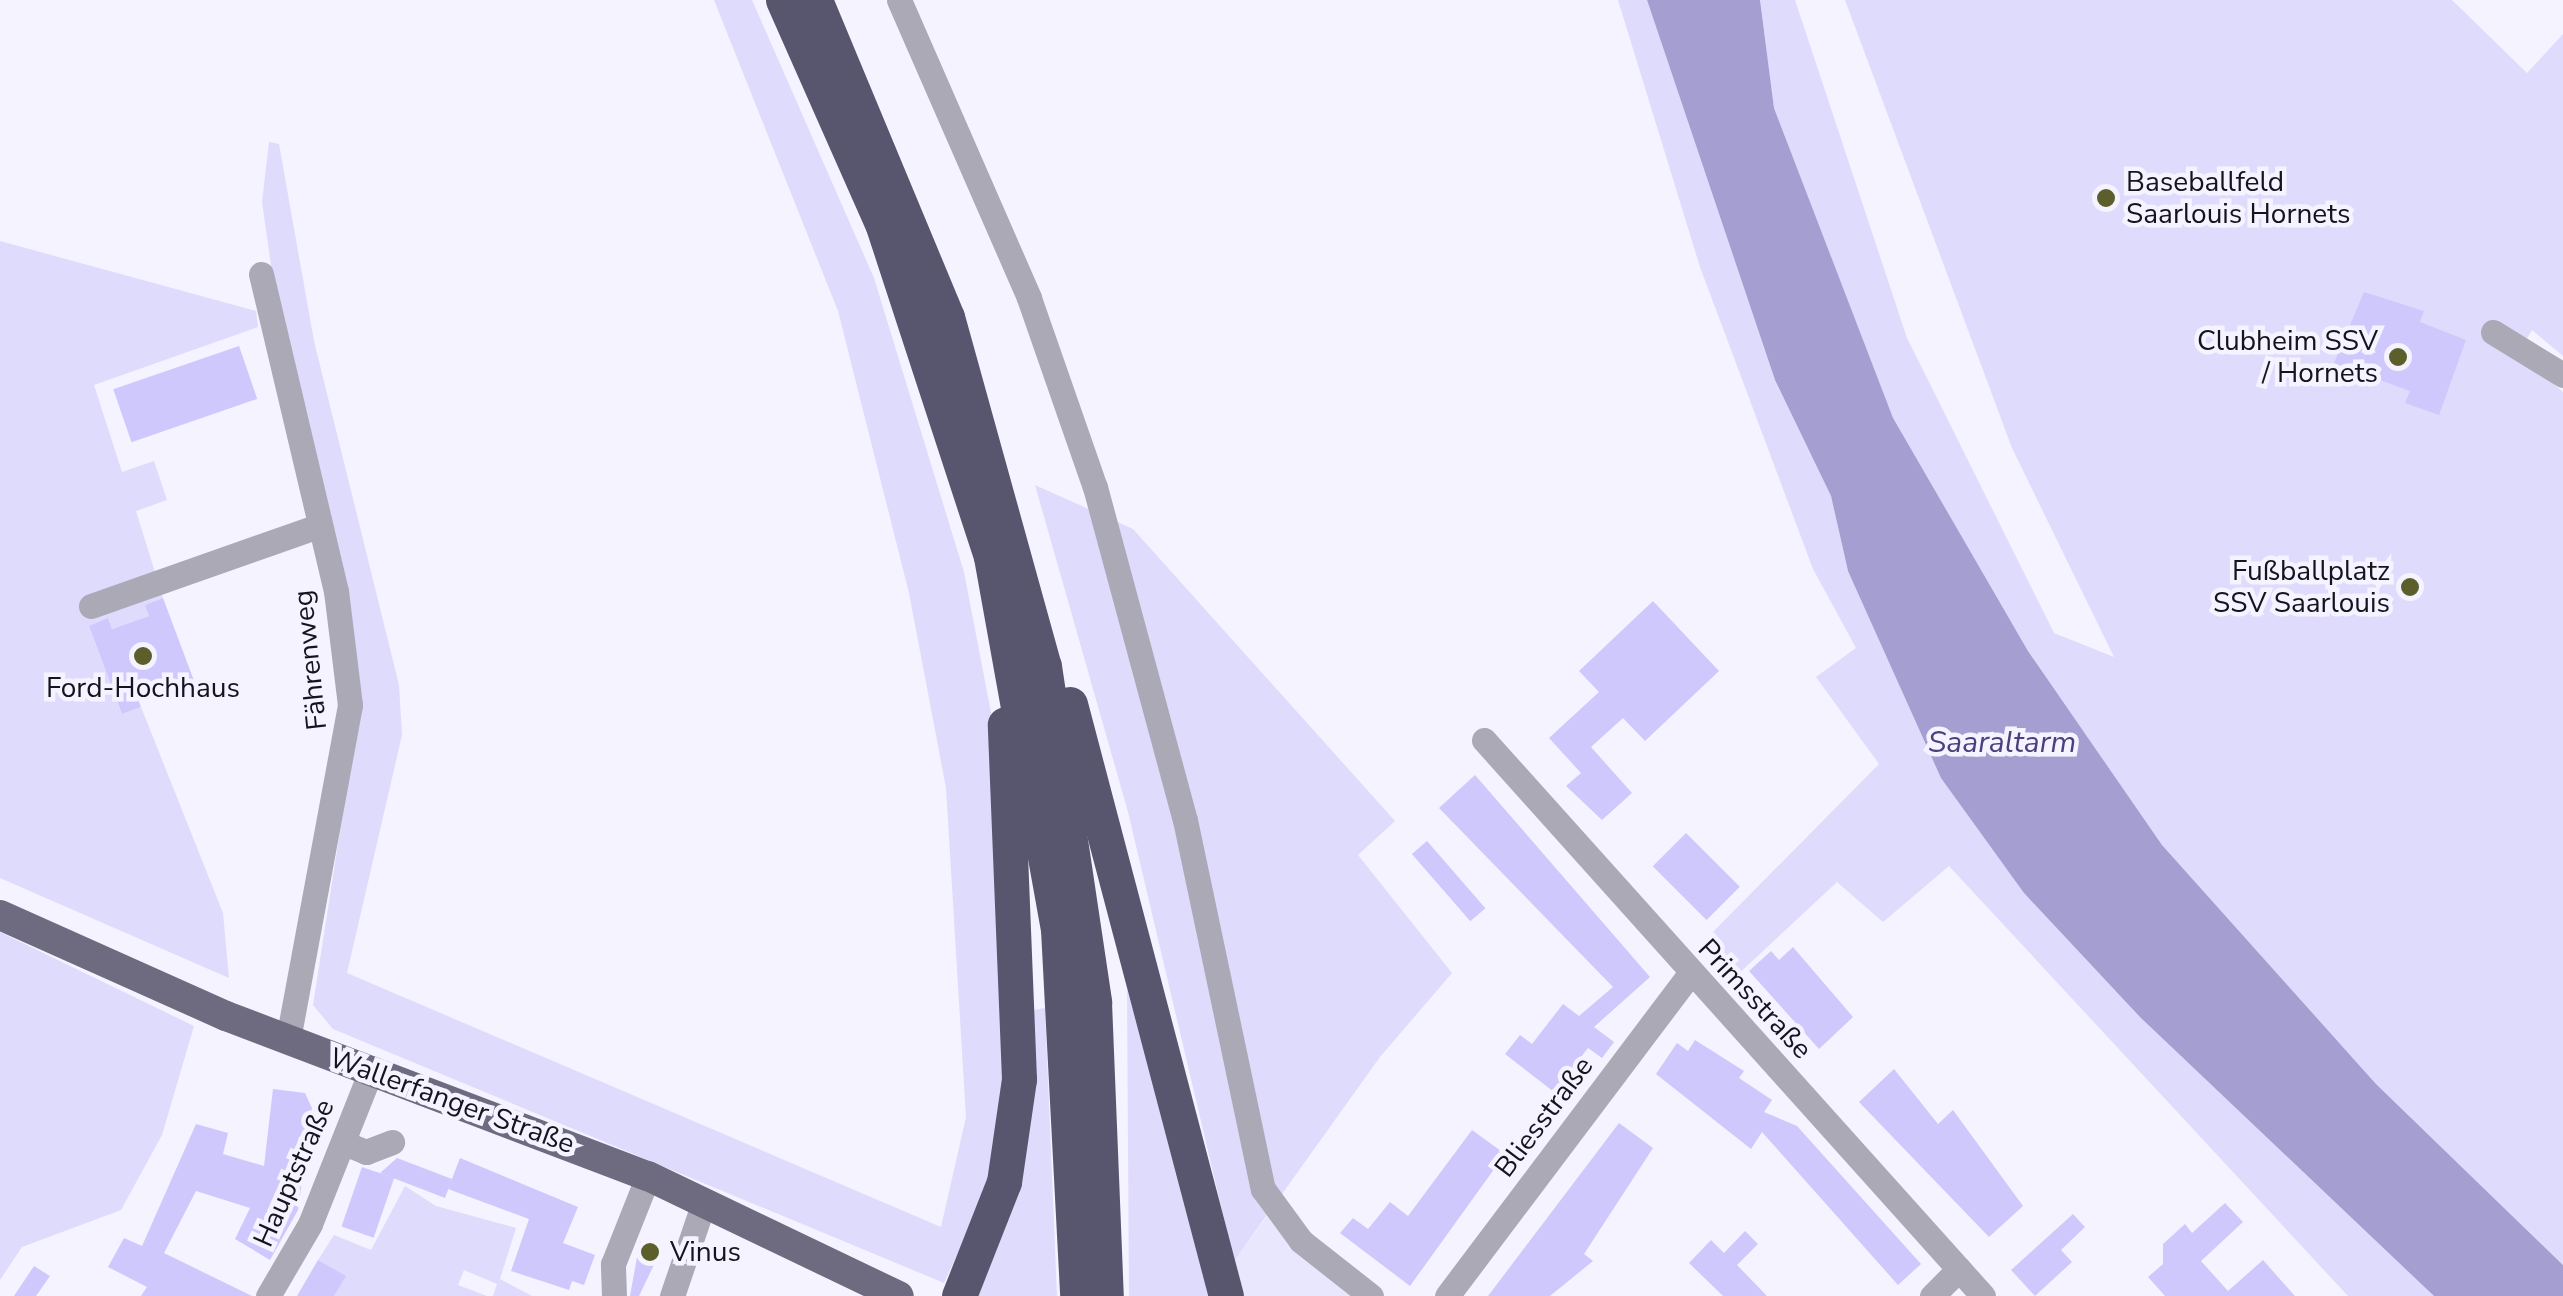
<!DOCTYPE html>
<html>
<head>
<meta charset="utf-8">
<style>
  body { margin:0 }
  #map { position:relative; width:2563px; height:1296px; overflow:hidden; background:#f4f3ff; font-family:"Nunito Sans",sans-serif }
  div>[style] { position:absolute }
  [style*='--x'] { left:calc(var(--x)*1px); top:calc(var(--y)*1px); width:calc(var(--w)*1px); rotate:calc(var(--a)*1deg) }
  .built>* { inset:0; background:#e9e7fd }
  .green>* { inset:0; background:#dfdbfc }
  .water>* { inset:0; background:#a59fd1 }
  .building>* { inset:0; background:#cfc8fc; transform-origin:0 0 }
  .minor>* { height:25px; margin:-12.5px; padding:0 12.5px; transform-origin:12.5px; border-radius:12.5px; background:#aba9b6 }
  .major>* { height:30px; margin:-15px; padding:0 15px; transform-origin:15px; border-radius:15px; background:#6e6b81 }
  .highway>* { height:35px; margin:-17.5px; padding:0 17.5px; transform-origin:17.5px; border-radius:17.5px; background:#58556e }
  .dots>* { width:28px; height:28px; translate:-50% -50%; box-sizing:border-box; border:5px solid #f4f3ff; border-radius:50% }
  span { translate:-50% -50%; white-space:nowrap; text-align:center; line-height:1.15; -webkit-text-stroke:9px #f4f3ff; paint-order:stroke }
  .poi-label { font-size:28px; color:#15141e }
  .left { translate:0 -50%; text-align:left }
  .right { translate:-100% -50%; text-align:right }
  .street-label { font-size:28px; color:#15141e }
  .water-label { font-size:30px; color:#4c3f7e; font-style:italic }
</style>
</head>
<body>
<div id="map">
  <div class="built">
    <div style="clip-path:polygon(1269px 1214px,1359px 1296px,1241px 1296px,1234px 1261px)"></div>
  </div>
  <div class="green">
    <div style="clip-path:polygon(714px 0,752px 0,874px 278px,964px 572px,993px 723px,1009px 1062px,988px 1187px,944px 1283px,333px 1029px,313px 1005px,360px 702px,272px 272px,262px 202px,269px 142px,279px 144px,314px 341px,399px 685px,402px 735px,347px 973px,941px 1227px,966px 1117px,946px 788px,909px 593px,838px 311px)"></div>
    <div style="clip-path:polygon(1618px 0,1647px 0,1775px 380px,1831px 496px,1848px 571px,2024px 893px,2434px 1296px,2348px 1296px,1949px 866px,1883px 922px,1837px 882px,1734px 978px,1701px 944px,1879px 764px,1816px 677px,1856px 648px,1813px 569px,1700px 267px)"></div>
    <div style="clip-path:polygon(1760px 0,1795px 0,1907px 338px,2054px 633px,2114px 657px,2012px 448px,1845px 0,2452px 0,2527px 73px,2563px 34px,2563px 356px,2532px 330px,2518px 354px,2563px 392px,2563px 1265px,2376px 1084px,2162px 845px,2028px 651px,1893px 419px,1774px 108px)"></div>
    <div style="clip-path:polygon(0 241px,256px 311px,258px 327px,94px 385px,122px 472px,154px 461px,167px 500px,136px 511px,163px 598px,146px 605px,149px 616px,112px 629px,108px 619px,89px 626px,122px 714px,141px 707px,223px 913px,229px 978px,0 878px)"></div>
    <div style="clip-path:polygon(1035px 485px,1133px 529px,1395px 821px,1358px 855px,1452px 973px,1380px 1057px,1234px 1261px,1128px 812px)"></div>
    <div style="clip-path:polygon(0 932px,194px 1026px,162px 1135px,121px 1210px,22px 1247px,0 1280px)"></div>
    <div style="clip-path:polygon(1127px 989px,1212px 1296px,1129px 1296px)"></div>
    <div style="clip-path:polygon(1045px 1008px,1057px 1296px,976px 1296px,1034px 1010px)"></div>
    <div style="clip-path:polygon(405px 1186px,436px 1206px,516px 1228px,500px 1279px,532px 1296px,493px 1296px,497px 1284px,464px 1270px,458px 1285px,487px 1296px,334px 1296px,345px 1276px,318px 1260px,334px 1235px,371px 1250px)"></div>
  </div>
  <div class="water">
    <div style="clip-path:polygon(1647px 0,1760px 0,1774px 108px,1893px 418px,2028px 651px,2162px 845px,2376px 1084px,2563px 1265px,2563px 1296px,2434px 1296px,2140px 1017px,2024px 893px,1941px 778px,1848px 571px,1831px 496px,1775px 380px)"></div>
  </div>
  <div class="building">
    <div style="clip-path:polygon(2364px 292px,2424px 311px,2420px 322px,2466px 340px,2439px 415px,2405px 403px,2410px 391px,2334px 363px)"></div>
    <div style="left:239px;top:346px;width:56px;height:133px;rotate:71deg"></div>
    <div style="clip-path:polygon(163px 598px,196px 686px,178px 693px,174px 683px,137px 697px,141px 707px,122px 714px,89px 626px,108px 618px,112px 629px,149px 616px,145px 605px)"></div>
    <div style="clip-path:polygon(1653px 601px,1719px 671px,1645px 741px,1623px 718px,1591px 747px,1632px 793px,1602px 820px,1566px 786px,1581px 773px,1549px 738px,1599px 692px,1579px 671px)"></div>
    <div style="clip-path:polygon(1475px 775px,1650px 977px,1594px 1027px,1614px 1042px,1602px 1058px,1588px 1048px,1554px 1092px,1505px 1054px,1520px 1035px,1532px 1044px,1563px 1004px,1579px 1016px,1613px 987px,1439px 808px)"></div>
    <div style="left:1686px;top:833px;width:76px;height:47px;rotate:45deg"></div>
    <div style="left:1427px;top:841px;width:89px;height:20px;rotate:49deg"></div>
    <div style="clip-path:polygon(1793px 947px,1853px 1017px,1819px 1049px,1749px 971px,1771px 951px,1779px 960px)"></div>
    <div style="clip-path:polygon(1695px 1040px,1744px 1071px,1739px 1078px,1772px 1100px,1764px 1112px,1797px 1126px,1921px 1264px,1898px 1285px,1762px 1132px,1751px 1149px,1656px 1074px,1677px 1043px,1688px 1051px)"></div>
    <div style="clip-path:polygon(1894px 1069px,1938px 1124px,1953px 1110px,2023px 1206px,1989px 1237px,1859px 1102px)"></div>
    <div style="clip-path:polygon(273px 1089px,305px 1093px,312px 1108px,298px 1210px,270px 1260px,235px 1239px,250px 1208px,196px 1191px,164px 1253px,252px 1296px,141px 1296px,147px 1287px,108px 1267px,124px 1238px,142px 1246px,196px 1124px,228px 1133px,223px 1154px,264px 1166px)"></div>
    <div style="clip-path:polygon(1619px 1123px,1653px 1148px,1584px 1254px,1593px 1261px,1550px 1296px,1488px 1296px)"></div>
    <div style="clip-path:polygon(1472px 1130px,1505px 1154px,1410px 1286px,1340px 1233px,1353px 1218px,1368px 1229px,1390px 1202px,1408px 1216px)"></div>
    <div style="clip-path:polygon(397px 1158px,452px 1179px,445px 1198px,380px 1173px)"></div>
    <div style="clip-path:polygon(460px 1158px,578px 1207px,563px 1243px,595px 1255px,584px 1285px,572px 1281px,569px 1290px,511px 1271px,529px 1219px,448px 1189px)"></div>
    <div style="left:362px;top:1167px;width:34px;height:63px;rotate:19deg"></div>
    <div style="clip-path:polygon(2225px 1203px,2243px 1222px,2201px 1261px,2228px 1291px,2263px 1260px,2295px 1296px,2165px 1296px,2148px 1277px,2163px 1264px,2163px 1244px,2185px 1224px,2192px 1233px)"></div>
    <div style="clip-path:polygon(2073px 1214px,2085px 1227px,2061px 1250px,2072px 1262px,2035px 1296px,2011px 1270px)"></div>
    <div style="clip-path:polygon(1745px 1231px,1758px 1244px,1737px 1265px,1767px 1296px,1723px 1296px,1689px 1263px,1711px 1240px,1724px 1253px)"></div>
    <div style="clip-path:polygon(640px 1241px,661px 1250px,639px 1296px,630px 1296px)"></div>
    <div style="clip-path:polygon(318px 1260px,346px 1276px,334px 1296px,297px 1296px)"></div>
    <div style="clip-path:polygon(34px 1266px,50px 1276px,36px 1296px,14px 1296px)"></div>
  </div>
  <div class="minor">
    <div style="--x:899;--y:0;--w:325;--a:66.4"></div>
    <div style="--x:1029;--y:298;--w:200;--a:70.8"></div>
    <div style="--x:1095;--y:487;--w:345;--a:74.9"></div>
    <div style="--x:1185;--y:820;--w:377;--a:78.1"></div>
    <div style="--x:1263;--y:1189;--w:64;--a:53.8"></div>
    <div style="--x:1301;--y:1241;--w:89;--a:38.2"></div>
    <div style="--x:261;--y:274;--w:326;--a:76.7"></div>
    <div style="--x:336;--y:591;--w:115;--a:83"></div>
    <div style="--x:350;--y:705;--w:341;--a:100.5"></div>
    <div style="--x:2493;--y:332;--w:82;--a:31.6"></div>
    <div style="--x:91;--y:606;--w:241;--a:-19.4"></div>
    <div style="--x:1484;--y:740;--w:747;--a:48.09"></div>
    <div style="--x:344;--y:1143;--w:24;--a:22"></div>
    <div style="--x:366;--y:1152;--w:28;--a:-21"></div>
    <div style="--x:268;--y:1296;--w:83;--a:-59.7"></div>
    <div style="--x:310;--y:1224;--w:162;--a:-68.3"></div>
    <div style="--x:614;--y:1296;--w:32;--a:-92"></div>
    <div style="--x:613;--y:1264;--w:95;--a:-68.3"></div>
    <div style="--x:672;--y:1296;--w:99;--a:-71.2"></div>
    <div style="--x:1447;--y:1296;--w:403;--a:-53"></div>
    <div style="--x:1932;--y:1296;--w:38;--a:-45"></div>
  </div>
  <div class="major">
    <div style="--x:0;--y:915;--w:248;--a:24.1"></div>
    <div style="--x:226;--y:1016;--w:451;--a:20.8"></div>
    <div style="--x:648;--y:1176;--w:278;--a:25.6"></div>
  </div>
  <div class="highway">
    <div style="--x:783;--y:0;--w:244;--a:66.1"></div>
    <div style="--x:882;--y:223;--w:351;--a:71.9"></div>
    <div style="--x:991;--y:557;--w:378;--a:79.8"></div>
    <div style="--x:1058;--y:929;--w:367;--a:87"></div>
    <div style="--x:815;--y:0;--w:343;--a:67.4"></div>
    <div style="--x:947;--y:317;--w:362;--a:74.5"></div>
    <div style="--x:1044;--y:666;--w:340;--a:81.5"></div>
    <div style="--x:1094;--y:1002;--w:294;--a:87.7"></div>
    <div style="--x:1070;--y:704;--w:612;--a:75.24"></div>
    <div style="--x:959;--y:1296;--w:123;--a:-68.5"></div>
    <div style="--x:1004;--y:1182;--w:104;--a:-81.7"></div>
    <div style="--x:1019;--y:1079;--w:355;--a:-92.3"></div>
  </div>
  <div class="dots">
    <div style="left:2106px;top:198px;background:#5c5e2b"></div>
    <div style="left:2398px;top:357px;background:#5c5e2b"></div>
    <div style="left:2410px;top:587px;background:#5c5e2b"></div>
    <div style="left:143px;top:656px;background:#5c5e2b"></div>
    <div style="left:650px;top:1252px;background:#5c5e2b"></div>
  </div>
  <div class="poi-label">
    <span class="left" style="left:2126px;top:198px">Baseballfeld<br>Saarlouis Hornets</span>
    <span class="right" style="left:2378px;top:357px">Clubheim SSV<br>/ Hornets</span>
    <span class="right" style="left:2390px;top:587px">Fußballplatz<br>SSV Saarlouis</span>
    <span style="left:143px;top:688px">Ford-Hochhaus</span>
    <span class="left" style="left:670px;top:1252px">Vinus</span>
  </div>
  <div class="street-label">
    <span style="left:310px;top:660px;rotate:-96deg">Fährenweg</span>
    <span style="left:1755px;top:999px;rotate:47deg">Primsstraße</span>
    <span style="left:452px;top:1101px;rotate:20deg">Wallerfanger Straße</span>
    <span style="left:1544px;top:1117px;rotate:-53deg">Bliesstraße</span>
    <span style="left:294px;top:1173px;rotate:-66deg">Hauptstraße</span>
  </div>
  <div class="water-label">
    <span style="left:2002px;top:743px">Saaraltarm</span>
  </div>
</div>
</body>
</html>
